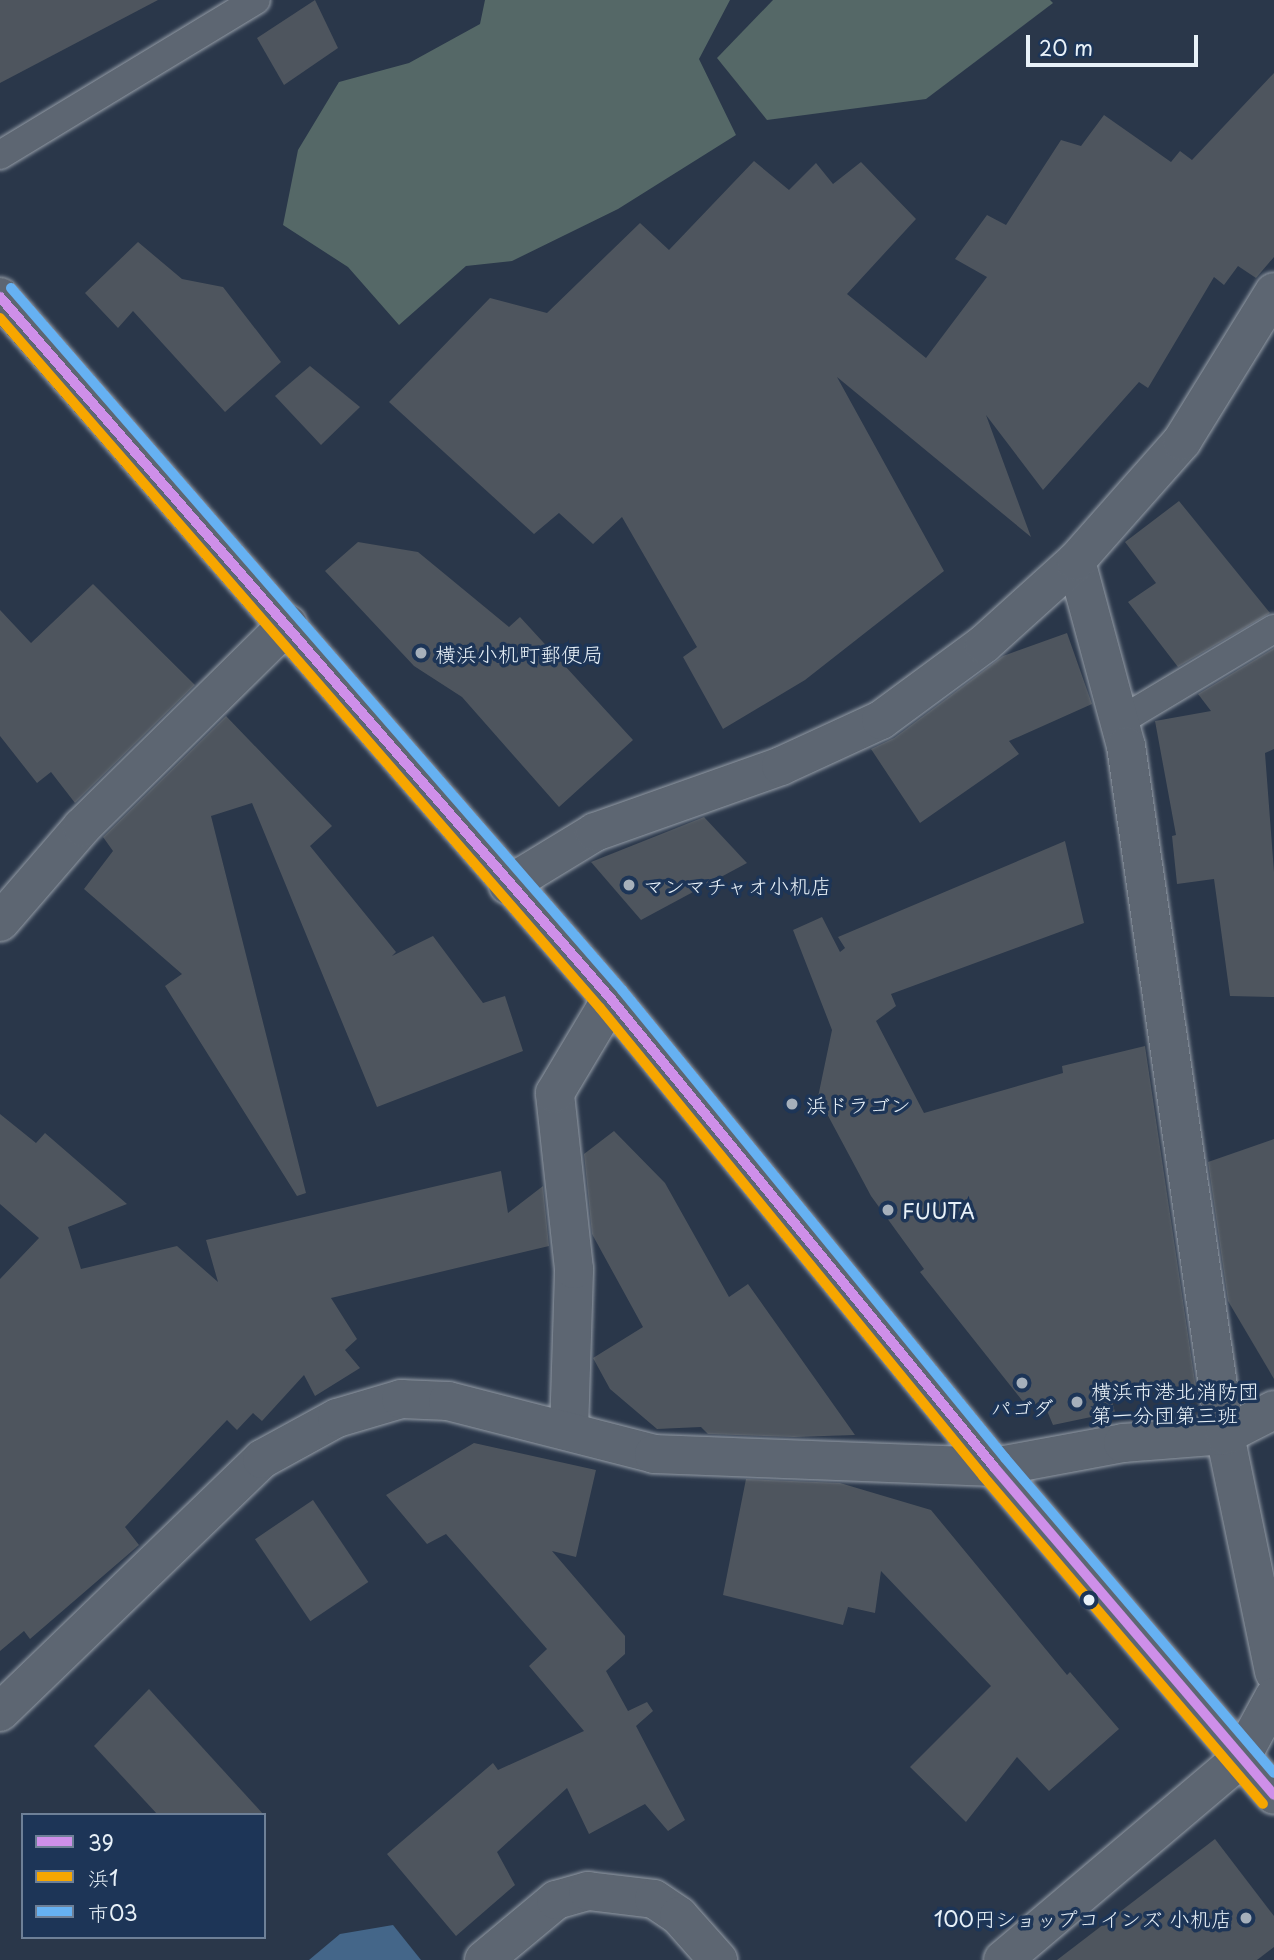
<!DOCTYPE html>
<html>
<head>
<meta charset="utf-8">
<style>
  body { margin:0 }
  #map { position:relative; width:1274px; height:1960px; overflow:hidden; background:#2a374a; font-family:"Playpen Sans","Klee One",sans-serif }
  div>[style] { position:absolute }
  [style*='--x'] { left:calc(var(--x)*1px); top:calc(var(--y)*1px); width:calc(var(--w)*1px); rotate:calc(var(--a)*1deg) }
  .green>* { inset:0; background:#556867 }
  .water>* { inset:0; background:#446689 }
  .building>* { inset:0; background:#4e555e; transform-origin:0 0 }
  .roads { filter:drop-shadow(0 0 2px #959da7) drop-shadow(0 0 2px #959da7) }
  .lane>* { height:28px; margin:-14px; padding:0 14px; transform-origin:14px; border-radius:14px; background:#5d6672 }
  .street>* { height:38px; margin:-19px; padding:0 19px; transform-origin:19px; border-radius:19px; background:#5d6672 }
  .secondary>* { height:38px; margin:-19px; padding:0 19px; transform-origin:19px; border-radius:19px; background:#5d6672 }
  .primary>* { height:38px; margin:-19px; padding:0 19px; transform-origin:19px; border-radius:19px; background:#5d6672 }
  .bus-1>* { height:10px; margin:-5px; padding:0 5px; transform-origin:5px; border-radius:5px; background:#ce8fe9 }
  .bus-2>* { height:10px; margin:-5px; padding:0 5px; transform-origin:5px; border-radius:5px; background:#f7a600 }
  .bus-3>* { height:10px; margin:-5px; padding:0 5px; transform-origin:5px; border-radius:5px; background:#66b1f2 }
  .dots>* { width:19px; height:19px; translate:-50% -50%; box-sizing:border-box; border:4px solid #1d3557; border-radius:50% }
  span { translate:-50% -50%; white-space:nowrap; text-align:center; line-height:1.15; -webkit-text-stroke:7px #1d3557; paint-order:stroke }
  .poi-label { font-size:21px; color:#e8f1f8 }
  .left { translate:0 -50%; text-align:left }
  .right { translate:-100% -50%; text-align:right }
  .legend { position:absolute; left:21px; top:1813px; width:245px; height:126px; box-sizing:border-box; background:#1d3557; border:2px solid #6e8097; margin:0; padding:9px 12px; list-style:none; font-size:21px; color:#e8f1f8 }
  .legend li { display:flex; align-items:center; gap:14px; height:35px }
  .legend b { width:35px; border:2px solid #6e8097 }
  .scale { position:absolute; left:1026px; top:35px; width:172px; height:32px; box-sizing:border-box; border:4px solid #e8f1f8; border-top:0; padding-left:9px; font-size:21px; line-height:24px; white-space:nowrap; color:#e8f1f8; -webkit-text-stroke:5px #1d3557; paint-order:stroke }
</style>
</head>
<body>
<div id="map">
  <div class="green">
    <div style="clip-path:polygon(485px 0,730px 0,699px 59px,736px 135px,618px 209px,512px 261px,466px 266px,399px 325px,348px 267px,283px 225px,298px 150px,339px 82px,409px 63px,480px 24px)"></div>
    <div style="clip-path:polygon(773px 0,1050px 0,1053px 3px,926px 99px,767px 120px,717px 58px)"></div>
  </div>
  <div class="water">
    <div style="clip-path:polygon(393px 1925px,421px 1960px,309px 1960px,340px 1934px)"></div>
  </div>
  <div class="building">
    <div style="clip-path:polygon(0 0,158px 0,0 83px)"></div>
    <div style="clip-path:polygon(315px 0,338px 48px,284px 85px,257px 38px)"></div>
    <div style="clip-path:polygon(1274px 73px,1274px 257px,1256px 278px,1238px 266px,1224px 285px,1214px 277px,1148px 388px,1139px 382px,1043px 490px,986px 415px,1031px 537px,837px 377px,944px 571px,805px 680px,723px 729px,683px 657px,697px 647px,622px 517px,593px 544px,559px 513px,534px 534px,389px 402px,490px 298px,547px 313px,640px 223px,669px 250px,754px 161px,789px 190px,816px 163px,833px 184px,861px 162px,916px 219px,847px 294px,926px 358px,987px 277px,955px 259px,987px 215px,1006px 225px,1061px 140px,1081px 146px,1104px 115px,1171px 162px,1180px 151px,1192px 160px)"></div>
    <div style="clip-path:polygon(138px 242px,182px 279px,223px 287px,281px 362px,225px 412px,133px 311px,118px 328px,85px 293px)"></div>
    <div style="clip-path:polygon(310px 366px,360px 407px,321px 445px,275px 396px)"></div>
    <div style="clip-path:polygon(1179px 501px,1270px 613px,1178px 667px,1128px 602px,1156px 583px,1125px 542px)"></div>
    <div style="clip-path:polygon(358px 542px,418px 552px,509px 627px,520px 617px,633px 740px,559px 807px,462px 697px,414px 666px,325px 571px)"></div>
    <div style="clip-path:polygon(93px 584px,195px 685px,75px 803px,51px 772px,37px 783px,0 736px,0 610px,31px 643px)"></div>
    <div style="clip-path:polygon(1067px 633px,1092px 704px,1009px 741px,1019px 754px,920px 823px,871px 749px,894px 738px,1003px 656px)"></div>
    <div style="clip-path:polygon(1274px 648px,1274px 749px,1265px 753px,1274px 872px,1274px 997px,1230px 996px,1214px 879px,1177px 884px,1172px 836px,1176px 835px,1155px 721px,1211px 711px,1198px 694px)"></div>
    <div style="clip-path:polygon(226px 716px,332px 826px,310px 846px,396px 952px,392px 956px,433px 936px,483px 1003px,505px 996px,523px 1051px,377px 1107px,252px 803px,211px 816px,306px 1193px,297px 1196px,165px 986px,182px 974px,84px 889px,113px 851px,103px 837px)"></div>
    <div style="clip-path:polygon(704px 817px,747px 863px,641px 920px,591px 862px)"></div>
    <div style="clip-path:polygon(1065px 841px,1084px 923px,891px 994px,896px 1006px,876px 1021px,924px 1113px,1063px 1073px,1062px 1066px,1145px 1046px,1196px 1388px,1109px 1390px,1115px 1412px,1053px 1425px,1042px 1399px,1029px 1409px,920px 1272px,924px 1269px,871px 1196px,818px 1097px,832px 1030px,793px 930px,822px 917px,840px 952px,845px 948px,838px 937px)"></div>
    <div style="clip-path:polygon(0 1114px,36px 1143px,45px 1133px,127px 1204px,68px 1227px,81px 1269px,177px 1246px,218px 1282px,206px 1240px,501px 1171px,508px 1213px,543px 1186px,549px 1246px,331px 1298px,357px 1339px,345px 1350px,360px 1368px,315px 1396px,304px 1375px,262px 1421px,253px 1413px,237px 1430px,227px 1420px,125px 1527px,139px 1545px,30px 1639px,24px 1631px,0 1651px,0 1279px,39px 1238px,0 1204px)"></div>
    <div style="clip-path:polygon(614px 1131px,665px 1183px,729px 1297px,748px 1284px,855px 1435px,794px 1437px,708px 1434px,701px 1427px,657px 1429px,610px 1389px,593px 1358px,643px 1327px,592px 1234px,584px 1154px)"></div>
    <div style="clip-path:polygon(1274px 1139px,1274px 1379px,1228px 1301px,1208px 1162px)"></div>
    <div style="clip-path:polygon(474px 1443px,596px 1470px,576px 1557px,552px 1551px,625px 1636px,625px 1654px,606px 1671px,628px 1711px,647px 1702px,653px 1711px,636px 1726px,685px 1820px,668px 1831px,645px 1804px,589px 1834px,567px 1788px,497px 1852px,515px 1885px,456px 1936px,387px 1854px,493px 1763px,498px 1770px,584px 1731px,529px 1666px,547px 1649px,446px 1534px,427px 1544px,386px 1495px)"></div>
    <div style="clip-path:polygon(746px 1479px,840px 1483px,931px 1510px,1067px 1675px,1070px 1672px,1119px 1729px,1049px 1791px,1017px 1757px,966px 1822px,910px 1767px,991px 1686px,881px 1571px,875px 1613px,848px 1607px,843px 1625px,723px 1595px)"></div>
    <div style="left:313px;top:1500px;width:99px;height:70px;rotate:56deg"></div>
    <div style="clip-path:polygon(149px 1689px,264px 1815px,158px 1815px,94px 1746px)"></div>
    <div style="clip-path:polygon(1215px 1839px,1274px 1916px,1274px 1947px,1257px 1960px,1057px 1960px)"></div>
  </div>
  <div class="roads">
    <div class="lane">
      <div style="--x:0;--y:155;--w:299;--a:-31.2"></div>
      <div style="--x:1120;--y:721;--w:179;--a:-30.9"></div>
    </div>
    <div class="street">
      <div style="--x:1076;--y:561;--w:192;--a:74.9"></div>
      <div style="--x:1126;--y:746;--w:696;--a:81.82"></div>
      <div style="--x:1225;--y:1435;--w:242;--a:78.3"></div>
      <div style="--x:508;--y:885;--w:102;--a:-31.3"></div>
      <div style="--x:595;--y:832;--w:197;--a:-19.5"></div>
      <div style="--x:781;--y:766;--w:110;--a:-24.7"></div>
      <div style="--x:881;--y:720;--w:128;--a:-36.4"></div>
      <div style="--x:984;--y:644;--w:124;--a:-42.1"></div>
      <div style="--x:1076;--y:561;--w:160;--a:-48.5"></div>
      <div style="--x:1182;--y:441;--w:175;--a:-58.3"></div>
      <div style="--x:0;--y:922;--w:125;--a:-49.2"></div>
      <div style="--x:82;--y:827;--w:289;--a:-44.6"></div>
      <div style="--x:569;--y:1431;--w:162;--a:-88.2"></div>
      <div style="--x:574;--y:1269;--w:177;--a:-96.2"></div>
      <div style="--x:555;--y:1093;--w:109;--a:-59.2"></div>
      <div style="--x:0;--y:1712;--w:364;--a:-44"></div>
      <div style="--x:262;--y:1459;--w:85;--a:-28.7"></div>
      <div style="--x:337;--y:1418;--w:67;--a:-16.5"></div>
      <div style="--x:401;--y:1399;--w:47;--a:2.4"></div>
      <div style="--x:448;--y:1401;--w:213;--a:14.4"></div>
      <div style="--x:654;--y:1454;--w:340;--a:2.2"></div>
      <div style="--x:994;--y:1467;--w:131;--a:-10.5"></div>
      <div style="--x:1123;--y:1443;--w:102;--a:-4.5"></div>
      <div style="--x:1225;--y:1435;--w:55;--a:-27"></div>
      <div style="--x:1241;--y:1758;--w:69;--a:-61.6"></div>
    </div>
    <div class="secondary">
      <div style="--x:484;--y:1960;--w:94;--a:-39.8"></div>
      <div style="--x:556;--y:1900;--w:33;--a:-16"></div>
      <div style="--x:588;--y:1891;--w:66;--a:6.9"></div>
      <div style="--x:654;--y:1899;--w:30;--a:34"></div>
      <div style="--x:679;--y:1916;--w:59;--a:48.4"></div>
      <div style="--x:1003;--y:1960;--w:312;--a:-40.3"></div>
    </div>
    <div class="primary">
      <div style="--x:0;--y:297;--w:931;--a:48.96"></div>
      <div style="--x:611;--y:999;--w:605;--a:50.7"></div>
      <div style="--x:994;--y:1467;--w:431;--a:49.5"></div>
    </div>
  </div>
  <div class="bus-1">
    <div style="--x:0;--y:297;--w:931;--a:48.96"></div>
    <div style="--x:611;--y:999;--w:605;--a:50.7"></div>
    <div style="--x:994;--y:1467;--w:431;--a:49.5"></div>
  </div>
  <div class="bus-2">
    <div style="--x:0;--y:318;--w:914;--a:48.99"></div>
    <div style="--x:600;--y:1008;--w:605;--a:50.7"></div>
    <div style="--x:983;--y:1476;--w:431;--a:49.5"></div>
  </div>
  <div class="bus-3">
    <div style="--x:11;--y:288;--w:931;--a:48.96"></div>
    <div style="--x:622;--y:990;--w:605;--a:50.7"></div>
    <div style="--x:1005;--y:1458;--w:414;--a:49.5"></div>
  </div>
  <div class="dots">
    <div style="left:421px;top:653px;background:#a6b0bb"></div>
    <div style="left:629px;top:885px;background:#a6b0bb"></div>
    <div style="left:792px;top:1104px;background:#a6b0bb"></div>
    <div style="left:888px;top:1210px;background:#a6b0bb"></div>
    <div style="left:1022px;top:1383px;background:#a6b0bb"></div>
    <div style="left:1077px;top:1402px;background:#a6b0bb"></div>
    <div style="left:1089px;top:1600px;background:#e8f1f8"></div>
    <div style="left:1246px;top:1918px;background:#a6b0bb"></div>
  </div>
  <div class="poi-label">
    <span class="left" style="left:435px;top:653px">横浜小机町郵便局</span>
    <span class="left" style="left:643px;top:885px">マンマチャオ小机店</span>
    <span class="left" style="left:806px;top:1104px">浜ドラゴン</span>
    <span class="left" style="left:902px;top:1210px">FUUTA</span>
    <span class="left" style="left:1091px;top:1402px">横浜市港北消防団<br>第一分団第三班</span>
    <span style="left:1022px;top:1407px">パゴダ</span>
    <span class="right" style="left:1232px;top:1918px">100円ショップコインズ 小机店</span>
  </div>
  <ul class="legend">
  <li><b style="height:9px;background:#ce8fe9"></b>39</li>
  <li><b style="height:9px;background:#f7a600"></b>浜1</li>
  <li><b style="height:9px;background:#66b1f2"></b>市03</li>
  </ul>
  <div class="scale">20 m</div>
</div>
</body>
</html>
